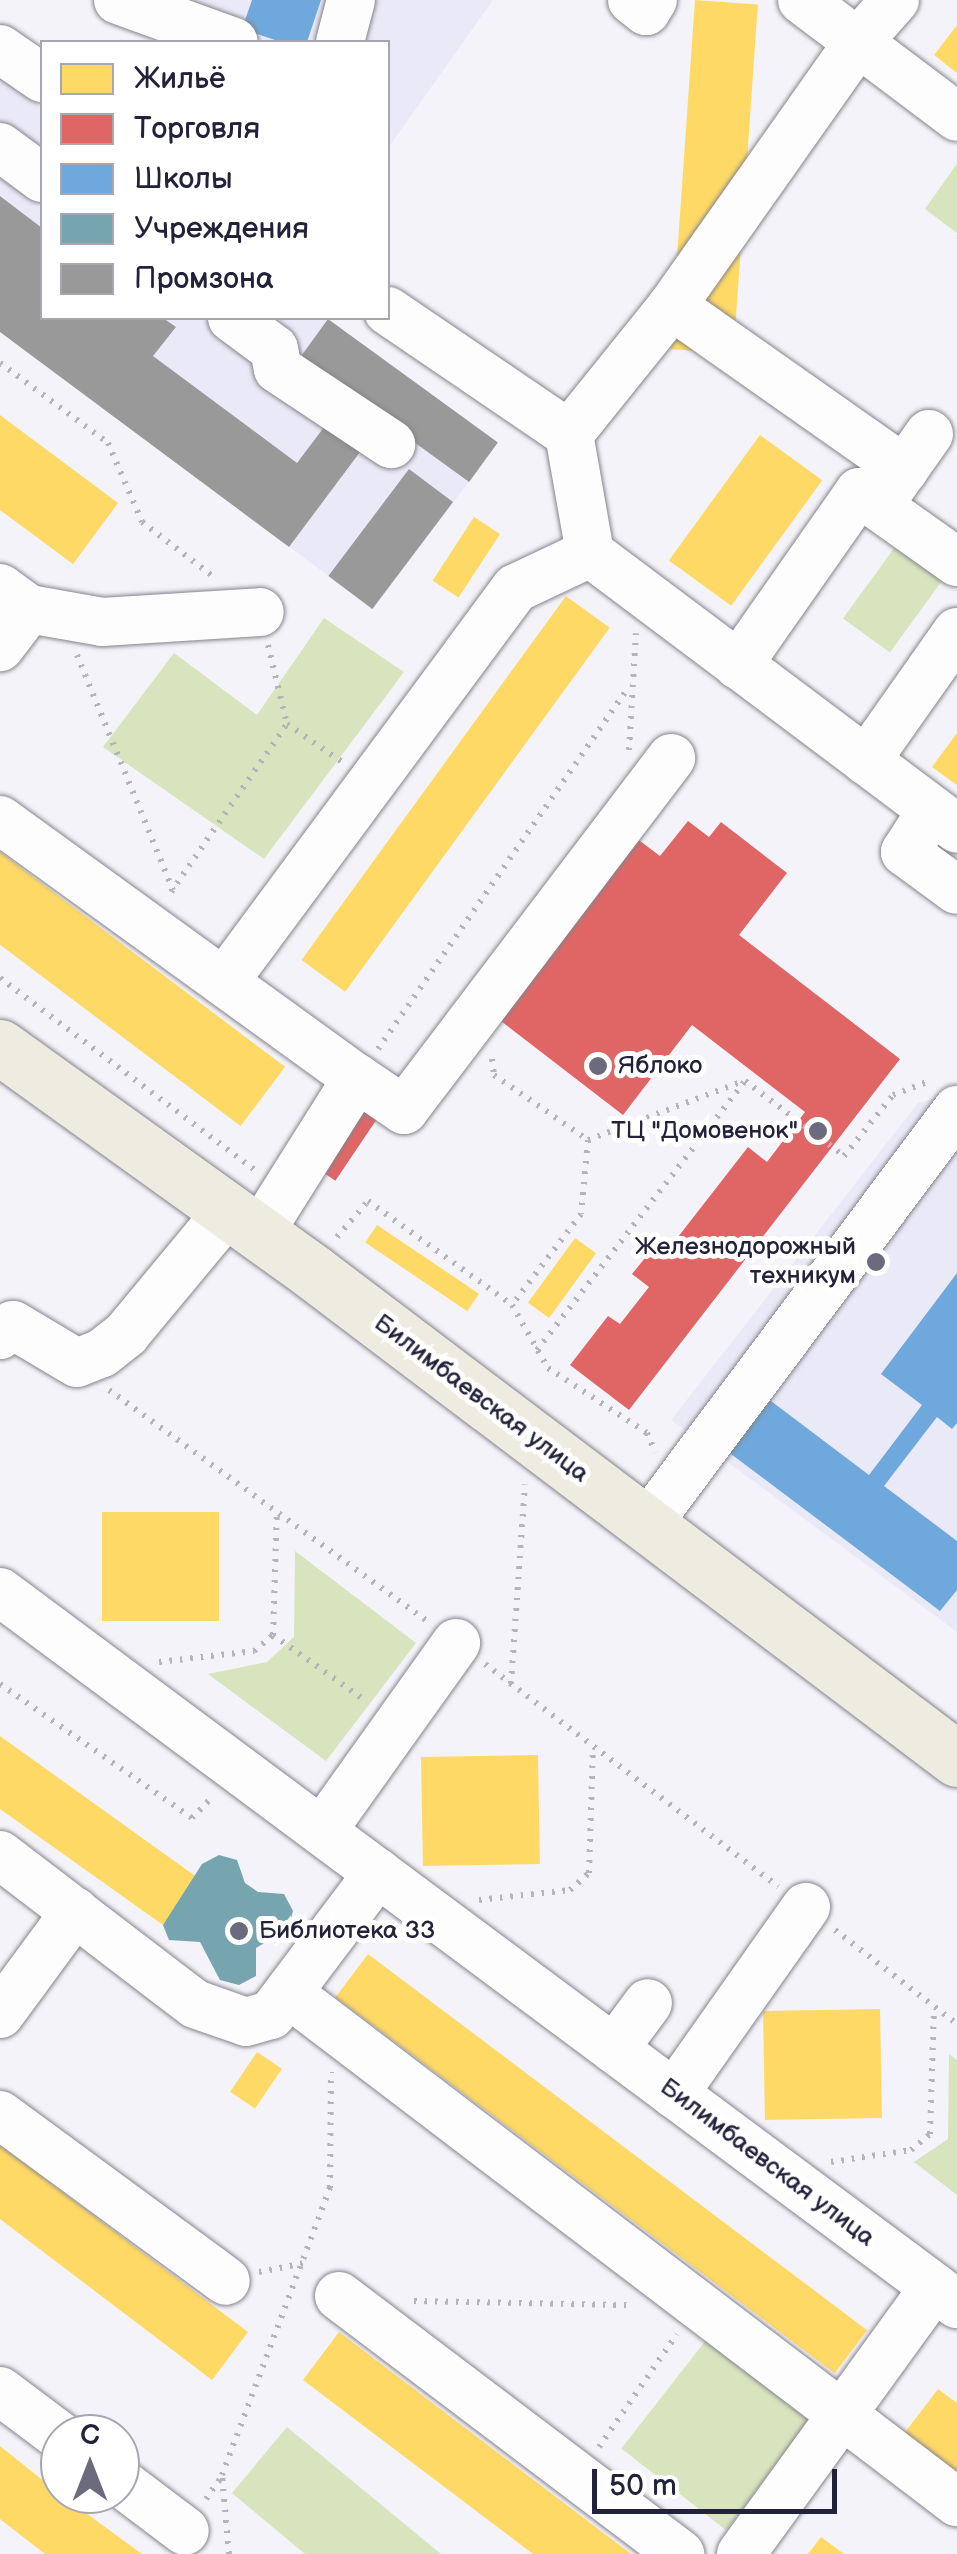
<!DOCTYPE html>
<html>
<head>
<meta charset="utf-8">
<style>
  body { margin:0 }
  #map { position:relative; width:957px; height:2554px; overflow:hidden; background:#f4f3f9; font-family:"Balsamiq Sans",sans-serif }
  div>[style] { position:absolute }
  [style*='--x'] { left:calc(var(--x)*1px); top:calc(var(--y)*1px); width:calc(var(--w)*1px); rotate:calc(var(--a)*1deg) }
  .built>* { inset:0; background:#eae9f7 }
  .green>* { inset:0; background:#d8e4be; transform-origin:0 0 }
  .homes>* { inset:0; background:#ffd966; transform-origin:0 0 }
  .shops>* { inset:0; background:#e06666; transform-origin:0 0 }
  .schools>* { inset:0; background:#6fa8dc }
  .public>* { inset:0; background:#76a5af }
  .industry>* { inset:0; background:#999; transform-origin:0 0 }
  .path>* { height:6px; margin-top:-3px; transform-origin:0; background:repeating-linear-gradient(90deg,#b5b5b9 0 2.5px,transparent 0 10.5px) }
  .roads { filter:drop-shadow(0 0 2px #85848c) drop-shadow(0 0 2px #85848c) }
  .minor>* { height:48px; margin:-24px; padding:0 24px; transform-origin:24px; border-radius:24px; background:#fdfdfe }
  .major>* { height:55px; margin:-27.5px; padding:0 27.5px; transform-origin:27.5px; border-radius:27.5px; background:#eeebe0 }
  .dots>* { width:28px; height:28px; translate:-50% -50%; box-sizing:border-box; border:5px solid #fff; border-radius:50% }
  span { translate:-50% -50%; white-space:nowrap; text-align:center; line-height:1.15; -webkit-text-stroke:10px #fff; paint-order:stroke }
  .poi-label { font-size:25px; color:#22223b }
  .left { translate:0 -50%; text-align:left }
  .right { translate:-100% -50%; text-align:right }
  .street-label { font-size:25px; color:#22223b }
  .legend { position:absolute; left:40px; top:40px; width:350px; height:280px; box-sizing:border-box; background:#fff; border:2px solid #a7a7b1; margin:0; padding:12px 18px; list-style:none; font-size:30px; color:#22223b }
  .legend li { display:flex; align-items:center; gap:20px; height:50px }
  .legend b { width:50px; border:2px solid #a7a7b1 }
  .north { position:absolute; left:40px; top:2414px; width:100px; height:100px; box-sizing:border-box; background:#fff; border:2px solid #a7a7b1; border-radius:50%; rotate:0deg; font-size:28px; font-weight:700; line-height:40px; text-align:center; color:#22223b }
  .north::after { content:''; display:block; margin:auto; width:35px; height:45px; background:#6c6b7e; clip-path:polygon(50% 0,100% 100%,50% 72%,0 100%) }
  .scale { position:absolute; left:592px; top:2469px; width:245px; height:45px; box-sizing:border-box; border:5px solid #22223b; border-top:0; padding-left:12px; font-size:30px; line-height:35px; white-space:nowrap; color:#22223b; -webkit-text-stroke:8px #fff; paint-order:stroke }
</style>
</head>
<body>
<div id="map">
  <div class="built">
    <div style="clip-path:polygon(92px 0,493px 0,388px 148px,388px 42px,162px 42px)"></div>
    <div style="clip-path:polygon(0 75px,42px 107px,42px 318px,326px 318px,497px 444px,373px 609px,0 332px)"></div>
    <div style="clip-path:polygon(957px 1092px,957px 1632px,671px 1420px,918px 1103px)"></div>
  </div>
  <div class="green">
    <div style="clip-path:polygon(956px 165px,957px 165px,957px 233px,925px 209px)"></div>
    <div style="left:900px;top:540px;width:58px;height:97px;rotate:36deg"></div>
    <div style="clip-path:polygon(324px 618px,404px 672px,264px 859px,103px 747px,174px 653px,257px 715px)"></div>
    <div style="clip-path:polygon(295px 1551px,416px 1643px,326px 1761px,208px 1674px,267px 1662px,294px 1637px)"></div>
    <div style="clip-path:polygon(949px 2054px,957px 2060px,957px 2195px,914px 2162px,948px 2139px)"></div>
    <div style="left:710px;top:2335px;width:133px;height:144px;rotate:38deg"></div>
    <div style="clip-path:polygon(287px 2427px,441px 2554px,305px 2554px,232px 2493px)"></div>
  </div>
  <div class="homes">
    <div style="left:695px;top:0;width:63px;height:350px;rotate:4deg"></div>
    <div style="clip-path:polygon(957px 25px,957px 73px,934px 55px)"></div>
    <div style="clip-path:polygon(0 415px,118px 503px,73px 564px,0 510px)"></div>
    <div style="left:760px;top:435px;width:77px;height:155px;rotate:36deg"></div>
    <div style="left:474px;top:517px;width:31px;height:76px;rotate:33deg"></div>
    <div style="left:566px;top:596px;width:54px;height:450px;rotate:36deg"></div>
    <div style="clip-path:polygon(957px 733px,957px 785px,932px 767px)"></div>
    <div style="left:0;top:852px;width:357px;height:74px;rotate:37deg"></div>
    <div style="left:377px;top:1225px;width:123px;height:21px;rotate:34deg"></div>
    <div style="left:575px;top:1238px;width:26px;height:80px;rotate:36deg"></div>
    <div style="left:102px;top:1512px;width:117px;height:109px"></div>
    <div style="clip-path:polygon(0 1736px,198px 1878px,163px 1925px,0 1809px)"></div>
    <div style="left:538px;top:1755px;width:109px;height:117px;rotate:89deg"></div>
    <div style="left:368px;top:1954px;width:625px;height:54px;rotate:37deg"></div>
    <div style="left:880px;top:2009px;width:109px;height:117px;rotate:89deg"></div>
    <div style="left:257px;top:2052px;width:30px;height:48px;rotate:34deg"></div>
    <div style="clip-path:polygon(0 2145px,248px 2332px,212px 2380px,0 2219px)"></div>
    <div style="clip-path:polygon(339px 2332px,631px 2554px,533px 2554px,303px 2380px)"></div>
    <div style="clip-path:polygon(938px 2389px,957px 2403px,957px 2475px,903px 2435px)"></div>
    <div style="clip-path:polygon(0 2446px,60px 2494px,142px 2554px,45px 2554px,0 2519px)"></div>
    <div style="clip-path:polygon(821px 2537px,844px 2554px,808px 2554px)"></div>
  </div>
  <div class="shops">
    <div style="clip-path:polygon(688px 821px,709px 837px,721px 822px,787px 873px,739px 935px,900px 1059px,629px 1410px,570px 1365px,608px 1316px,620px 1324px,649px 1287px,632px 1274px,654px 1247px,664px 1255px,748px 1147px,767px 1162px,805px 1112px,692px 1025px,623px 1115px,497px 1018px,636px 838px,660px 856px)"></div>
    <div style="left:368px;top:1093px;width:22px;height:91px;rotate:34deg"></div>
  </div>
  <div class="schools">
    <div style="clip-path:polygon(252px 0,321px 0,307px 42px,281px 42px,242px 29px)"></div>
    <div style="clip-path:polygon(957px 1273px,957px 1423px,952px 1429px,937px 1417px,884px 1486px,957px 1541px,957px 1590px,940px 1611px,723px 1448px,763px 1395px,869px 1475px,922px 1405px,881px 1374px)"></div>
  </div>
  <div class="public">
    <div style="clip-path:polygon(219px 1855px,237px 1860px,245px 1883px,258px 1892px,284px 1894px,293px 1911px,288px 1929px,256px 1948px,256px 1976px,239px 1985px,220px 1980px,200px 1942px,169px 1940px,163px 1925px,202px 1864px)"></div>
  </div>
  <div class="industry">
    <div style="clip-path:polygon(0 196px,42px 228px,42px 318px,163px 318px,176px 327px,153px 356px,297px 463px,331px 418px,366px 444px,289px 547px,0 332px)"></div>
    <div style="left:328px;top:319px;width:210px;height:49px;rotate:36deg"></div>
    <div style="left:409px;top:469px;width:55px;height:134px;rotate:37deg"></div>
  </div>
  <div class="path">
    <div style="--x:0;--y:363;--w:134;--a:36.5"></div>
    <div style="--x:108;--y:443;--w:86;--a:66.7"></div>
    <div style="--x:142;--y:522;--w:91;--a:37.4"></div>
    <div style="--x:268;--y:645;--w:81;--a:76.5"></div>
    <div style="--x:287;--y:724;--w:67;--a:34.6"></div>
    <div style="--x:77;--y:655;--w:254;--a:67.8"></div>
    <div style="--x:629;--y:750;--w:117;--a:-86.6"></div>
    <div style="--x:171;--y:892;--w:204;--a:-55.4"></div>
    <div style="--x:0;--y:978;--w:319;--a:37"></div>
    <div style="--x:378;--y:1049;--w:439;--a:-55.3"></div>
    <div style="--x:492;--y:1059;--w:16;--a:83"></div>
    <div style="--x:494;--y:1075;--w:114;--a:34.7"></div>
    <div style="--x:588;--y:1140;--w:74;--a:95.4"></div>
    <div style="--x:581;--y:1214;--w:114;--a:127.2"></div>
    <div style="--x:588;--y:1140;--w:164;--a:-20.8"></div>
    <div style="--x:337;--y:1237;--w:48;--a:-49.3"></div>
    <div style="--x:368;--y:1201;--w:178;--a:35.8"></div>
    <div style="--x:512;--y:1305;--w:73;--a:60.3"></div>
    <div style="--x:548;--y:1368;--w:118;--a:33.3"></div>
    <div style="--x:647;--y:1433;--w:21;--a:67"></div>
    <div style="--x:537;--y:1350;--w:340;--a:-52.3"></div>
    <div style="--x:745;--y:1081;--w:124;--a:37.1"></div>
    <div style="--x:844;--y:1156;--w:78;--a:-51.2"></div>
    <div style="--x:893;--y:1095;--w:36;--a:-21"></div>
    <div style="--x:109;--y:1390;--w:393;--a:36"></div>
    <div style="--x:273;--y:1635;--w:114;--a:35.4"></div>
    <div style="--x:159;--y:1662;--w:96;--a:-6.6"></div>
    <div style="--x:254;--y:1651;--w:25;--a:-40"></div>
    <div style="--x:273;--y:1635;--w:126;--a:-88.2"></div>
    <div style="--x:485;--y:1664;--w:368;--a:37.2"></div>
    <div style="--x:0;--y:1684;--w:234;--a:34.9"></div>
    <div style="--x:192;--y:1818;--w:29;--a:-46"></div>
    <div style="--x:511;--y:1684;--w:200;--a:-86"></div>
    <div style="--x:479;--y:1900;--w:92;--a:-6.3"></div>
    <div style="--x:570;--y:1890;--w:25;--a:-42"></div>
    <div style="--x:589;--y:1873;--w:126;--a:-88.2"></div>
    <div style="--x:835;--y:1930;--w:154;--a:37.6"></div>
    <div style="--x:831;--y:2162;--w:81;--a:-8.5"></div>
    <div style="--x:911;--y:2150;--w:25;--a:-40"></div>
    <div style="--x:930;--y:2134;--w:126;--a:-88.2"></div>
    <div style="--x:259;--y:2272;--w:47;--a:-11.1"></div>
    <div style="--x:414;--y:2301;--w:217;--a:1.1"></div>
    <div style="--x:599;--y:2447;--w:137;--a:-55.4"></div>
    <div style="--x:206;--y:2499;--w:28;--a:-55"></div>
    <div style="--x:229;--y:2554;--w:79;--a:-95.1"></div>
    <div style="--x:222;--y:2475;--w:307;--a:-69.4"></div>
    <div style="--x:330;--y:2188;--w:116;--a:-89.5"></div>
  </div>
  <div class="roads">
    <div class="minor">
      <div style="--x:118;--y:0;--w:123;--a:19.9"></div>
      <div style="--x:632;--y:0;--w:18;--a:38"></div>
      <div style="--x:646;--y:11;--w:13;--a:-58"></div>
      <div style="--x:802;--y:0;--w:194;--a:37"></div>
      <div style="--x:340;--y:42;--w:43;--a:-75.3"></div>
      <div style="--x:0;--y:49;--w:51;--a:34.6"></div>
      <div style="--x:0;--y:147;--w:52;--a:36.4"></div>
      <div style="--x:672;--y:306;--w:284;--a:35.1"></div>
      <div style="--x:388;--y:311;--w:219;--a:34.2"></div>
      <div style="--x:569;--y:434;--w:121;--a:80"></div>
      <div style="--x:590;--y:553;--w:459;--a:36.9"></div>
      <div style="--x:232;--y:318;--w:52;--a:36.4"></div>
      <div style="--x:274;--y:349;--w:20;--a:79"></div>
      <div style="--x:278;--y:369;--w:136;--a:33.6"></div>
      <div style="--x:569;--y:434;--w:164;--a:-51.2"></div>
      <div style="--x:672;--y:306;--w:323;--a:-54.8"></div>
      <div style="--x:858;--y:42;--w:56;--a:-48.6"></div>
      <div style="--x:929;--y:434;--w:88;--a:125.3"></div>
      <div style="--x:878;--y:506;--w:97;--a:35.3"></div>
      <div style="--x:0;--y:588;--w:36;--a:36"></div>
      <div style="--x:29;--y:609;--w:48;--a:127.3"></div>
      <div style="--x:29;--y:609;--w:74;--a:10.1"></div>
      <div style="--x:102;--y:622;--w:158;--a:-3.6"></div>
      <div style="--x:738;--y:665;--w:211;--a:-55"></div>
      <div style="--x:859;--y:492;--w:24;--a:36"></div>
      <div style="--x:866;--y:761;--w:158;--a:-54.8"></div>
      <div style="--x:932;--y:810;--w:50;--a:122.7"></div>
      <div style="--x:905;--y:852;--w:64;--a:36.2"></div>
      <div style="--x:0;--y:820;--w:440;--a:35.9"></div>
      <div style="--x:357;--y:1078;--w:182;--a:122.2"></div>
      <div style="--x:224;--y:982;--w:490;--a:-53.5"></div>
      <div style="--x:516;--y:588;--w:82;--a:-25.3"></div>
      <div style="--x:357;--y:1078;--w:57;--a:34.2"></div>
      <div style="--x:404;--y:1110;--w:442;--a:-52.8"></div>
      <div style="--x:0;--y:1335;--w:16;--a:-38"></div>
      <div style="--x:13;--y:1325;--w:74;--a:30.7"></div>
      <div style="--x:77;--y:1363;--w:27;--a:-22"></div>
      <div style="--x:102;--y:1353;--w:31;--a:-38"></div>
      <div style="--x:126;--y:1334;--w:160;--a:-50.3"></div>
      <div style="--x:648;--y:1523;--w:516;--a:-53.2"></div>
      <div style="--x:0;--y:1592;--w:1193;--a:36.65"></div>
      <div style="--x:322;--y:1831;--w:231;--a:-54.5"></div>
      <div style="--x:0;--y:1855;--w:245;--a:37.4"></div>
      <div style="--x:195;--y:2004;--w:54;--a:19.4"></div>
      <div style="--x:246;--y:2022;--w:26;--a:-16"></div>
      <div style="--x:271;--y:2015;--w:178;--a:-53"></div>
      <div style="--x:288;--y:1993;--w:841;--a:37.27"></div>
      <div style="--x:0;--y:2014;--w:127;--a:-53.7"></div>
      <div style="--x:614;--y:2049;--w:57;--a:-53.5"></div>
      <div style="--x:674;--y:2094;--w:229;--a:-54.8"></div>
      <div style="--x:0;--y:2115;--w:280;--a:36.3"></div>
      <div style="--x:339;--y:2296;--w:428;--a:37.1"></div>
      <div style="--x:0;--y:2391;--w:75;--a:36.9"></div>
      <div style="--x:120;--y:2482;--w:81;--a:37"></div>
      <div style="--x:741;--y:2554;--w:329;--a:-54.1"></div>
    </div>
    <div class="major">
      <div style="--x:0;--y:1047;--w:385;--a:35.7"></div>
      <div style="--x:313;--y:1272;--w:807;--a:37.1"></div>
    </div>
  </div>
  <div class="dots">
    <div style="left:598px;top:1066px;background:#6c6b7e"></div>
    <div style="left:818px;top:1131px;background:#6c6b7e"></div>
    <div style="left:876px;top:1262px;background:#6c6b7e"></div>
    <div style="left:239px;top:1931px;background:#6c6b7e"></div>
  </div>
  <div class="poi-label">
    <span class="left" style="left:618px;top:1066px">Яблоко</span>
    <span class="right" style="left:798px;top:1131px">ТЦ "Домовенок"</span>
    <span class="right" style="left:856px;top:1262px">Железнодорожный<br>техникум</span>
    <span class="left" style="left:259px;top:1931px">Библиотека 33</span>
  </div>
  <div class="street-label">
    <span style="left:481px;top:1399px;rotate:37deg">Билимбаевская улица</span>
    <span style="left:767px;top:2163px;rotate:37deg">Билимбаевская улица</span>
  </div>
  <ul class="legend">
  <li><b style="height:28px;background:#ffd966"></b>Жильё</li>
  <li><b style="height:28px;background:#e06666"></b>Торговля</li>
  <li><b style="height:28px;background:#6fa8dc"></b>Школы</li>
  <li><b style="height:28px;background:#76a5af"></b>Учреждения</li>
  <li><b style="height:28px;background:#999"></b>Промзона</li>
  </ul>
  <div class="north">С</div>
  <div class="scale">50 m</div>
</div>
</body>
</html>
